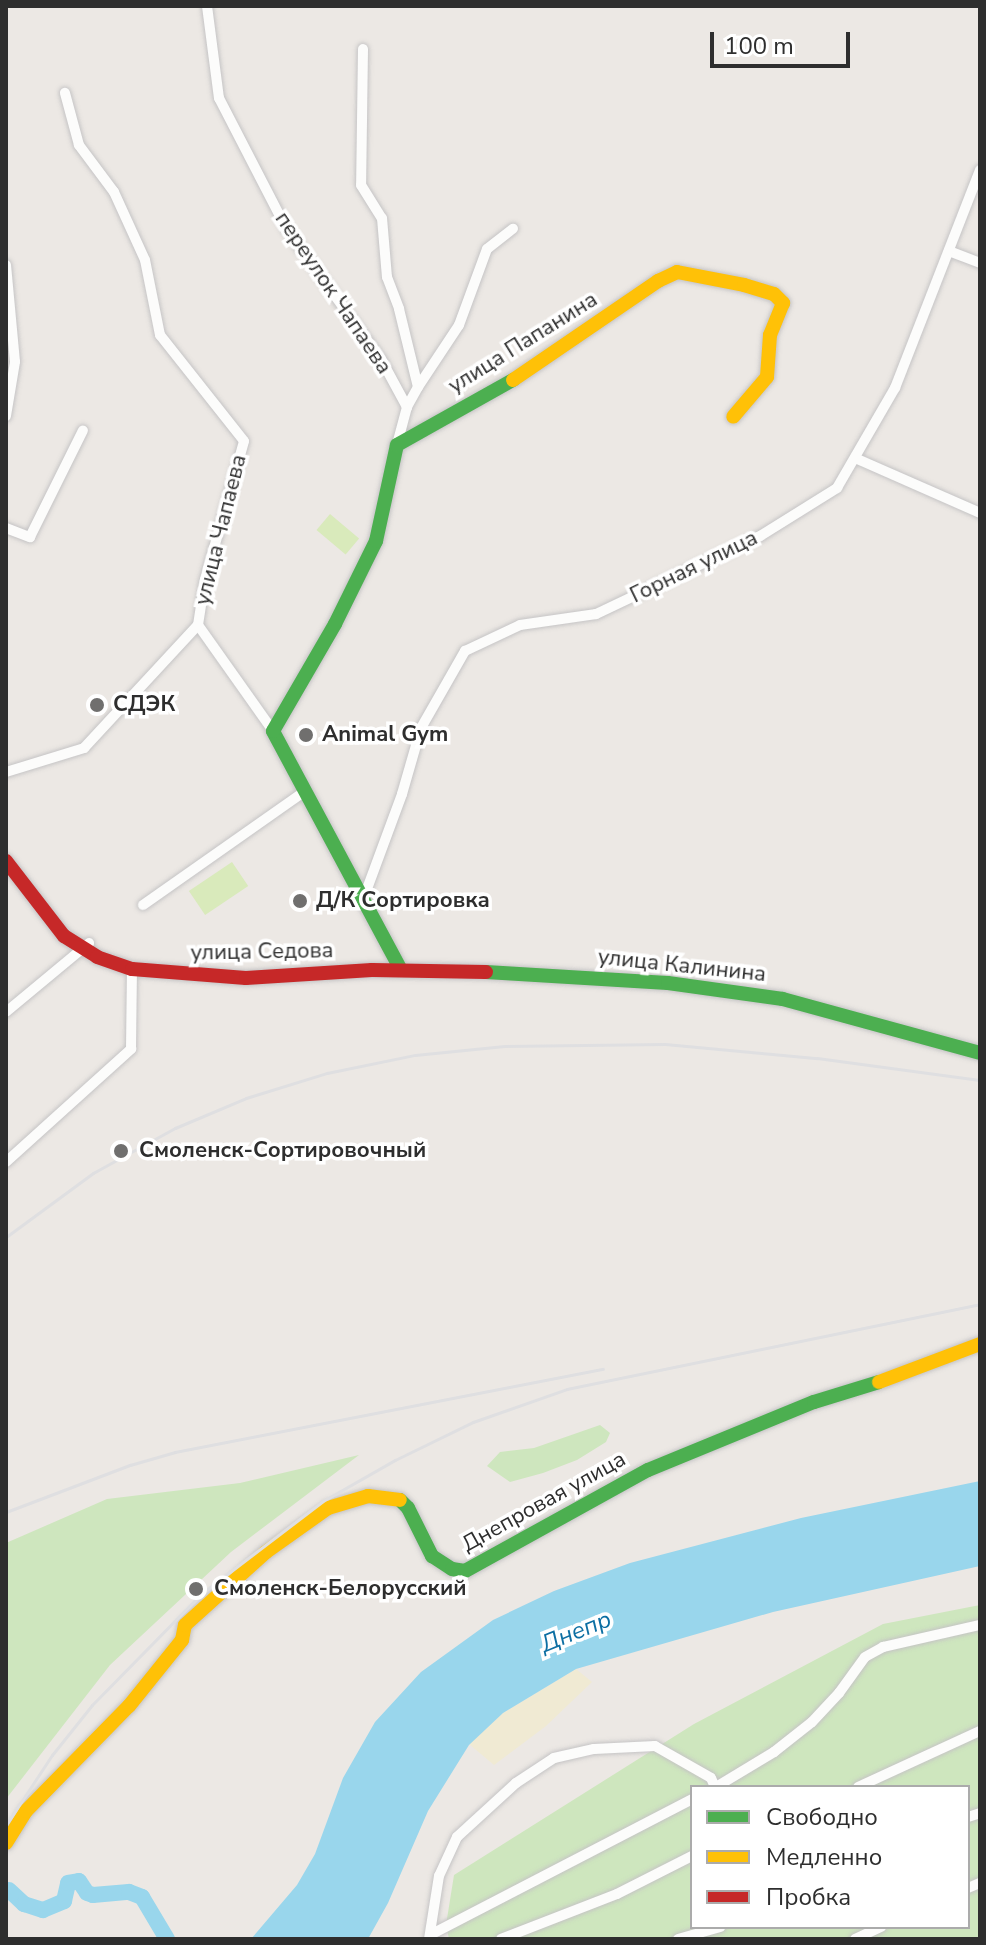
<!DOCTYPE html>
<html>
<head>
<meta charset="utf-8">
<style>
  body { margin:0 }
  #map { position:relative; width:986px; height:1945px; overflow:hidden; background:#ece8e4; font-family:"Nunito Sans",sans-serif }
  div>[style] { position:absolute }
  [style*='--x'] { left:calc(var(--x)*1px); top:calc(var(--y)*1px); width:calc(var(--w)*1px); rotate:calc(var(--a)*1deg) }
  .green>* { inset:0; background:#cee6be }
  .sand>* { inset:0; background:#f0ead3 }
  .pitch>* { inset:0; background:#d9eabb; transform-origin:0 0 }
  .water>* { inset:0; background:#99d6ec }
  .river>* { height:16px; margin:-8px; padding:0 8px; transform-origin:8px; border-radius:8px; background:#99d6ec }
  .roads { filter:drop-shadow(0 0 2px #c5c4c5) drop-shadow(0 0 2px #c5c4c5) }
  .street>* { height:10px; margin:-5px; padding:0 5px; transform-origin:5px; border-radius:5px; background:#fcfcfb }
  .fast>* { height:14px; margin:-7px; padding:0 7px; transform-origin:7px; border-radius:7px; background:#4caf50 }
  .slow>* { height:14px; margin:-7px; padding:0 7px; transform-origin:7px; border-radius:7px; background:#ffc107 }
  .jam>* { height:14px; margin:-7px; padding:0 7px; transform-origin:7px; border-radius:7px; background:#c62828 }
  .rail>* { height:3px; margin:-1.5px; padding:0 1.5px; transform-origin:1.5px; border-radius:1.5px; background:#dfdfe1 }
  .dots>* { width:22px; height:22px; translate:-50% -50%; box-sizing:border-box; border:4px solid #fff; border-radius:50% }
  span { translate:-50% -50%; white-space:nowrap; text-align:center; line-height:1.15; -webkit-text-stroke:7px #fff; paint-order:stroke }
  .street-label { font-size:22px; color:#2e2e2e }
  .poi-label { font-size:22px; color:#2e2e2e; font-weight:700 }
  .left { translate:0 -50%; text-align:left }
  .water-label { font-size:24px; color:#0d6fa3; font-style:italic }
  .frame { position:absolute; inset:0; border:8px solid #2e2e2e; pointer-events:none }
  .legend { position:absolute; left:690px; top:1785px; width:280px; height:144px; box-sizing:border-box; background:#fff; border:2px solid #ababab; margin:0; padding:10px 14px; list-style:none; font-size:24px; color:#2e2e2e }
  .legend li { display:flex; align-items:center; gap:16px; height:40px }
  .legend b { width:40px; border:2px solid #ababab }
  .scale { position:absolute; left:710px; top:32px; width:140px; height:36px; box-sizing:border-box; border:4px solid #2e2e2e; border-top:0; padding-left:10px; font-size:24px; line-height:28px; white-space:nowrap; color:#2e2e2e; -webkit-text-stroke:6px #fff; paint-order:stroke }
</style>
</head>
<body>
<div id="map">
  <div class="green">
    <div style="clip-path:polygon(600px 1425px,610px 1433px,606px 1442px,577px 1460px,543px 1473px,510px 1482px,487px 1466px,500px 1452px,534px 1448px)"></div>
    <div style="clip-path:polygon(359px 1455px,231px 1552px,110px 1665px,6px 1799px,6px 1543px,107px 1499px,240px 1483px)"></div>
    <div style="clip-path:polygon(evenodd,980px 1605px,980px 1939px,449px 1939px,446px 1925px,454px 1875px,694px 1724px,883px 1624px,980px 1605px,692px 1787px,968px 1787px,968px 1927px,692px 1927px,692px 1787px)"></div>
  </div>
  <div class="sand">
    <div style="clip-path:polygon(576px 1669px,592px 1682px,546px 1726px,494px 1765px,469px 1744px,503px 1713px)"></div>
  </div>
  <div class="pitch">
    <div style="left:330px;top:514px;width:38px;height:21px;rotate:40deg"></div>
    <div style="left:232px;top:862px;width:29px;height:52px;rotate:56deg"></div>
  </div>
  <div class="water">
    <div style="clip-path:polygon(980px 1481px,980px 1566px,773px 1612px,576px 1669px,503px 1713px,469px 1745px,428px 1811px,388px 1903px,368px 1939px,251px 1939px,297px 1885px,315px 1854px,343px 1778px,375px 1722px,421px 1672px,493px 1620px,554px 1591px,630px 1563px,801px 1518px)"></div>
  </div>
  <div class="river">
    <div style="--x:9;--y:1890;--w:21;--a:43"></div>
    <div style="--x:24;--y:1904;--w:20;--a:18"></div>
    <div style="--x:43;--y:1910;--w:23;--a:-23"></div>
    <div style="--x:64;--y:1901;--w:18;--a:-77"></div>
    <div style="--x:68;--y:1883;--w:11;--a:-10"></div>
    <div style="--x:79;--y:1881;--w:14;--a:56"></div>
    <div style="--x:87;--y:1893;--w:6;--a:18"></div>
    <div style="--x:93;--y:1895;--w:36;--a:-5"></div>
    <div style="--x:129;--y:1892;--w:14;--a:21"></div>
    <div style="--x:142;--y:1897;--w:49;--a:59.2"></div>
  </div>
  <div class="roads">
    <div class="street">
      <div style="--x:207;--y:6;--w:93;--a:82.6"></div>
      <div style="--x:219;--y:98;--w:146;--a:62.7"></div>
      <div style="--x:286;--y:228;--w:162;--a:54.1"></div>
      <div style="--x:381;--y:359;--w:55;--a:61.6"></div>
      <div style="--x:407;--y:407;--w:39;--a:105"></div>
      <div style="--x:363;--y:49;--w:136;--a:90.8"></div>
      <div style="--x:361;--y:185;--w:39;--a:58"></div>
      <div style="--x:382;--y:218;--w:59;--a:85.2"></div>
      <div style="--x:387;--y:277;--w:34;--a:69"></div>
      <div style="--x:399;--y:309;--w:80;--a:76.3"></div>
      <div style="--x:418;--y:387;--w:23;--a:119"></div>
      <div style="--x:949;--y:251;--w:33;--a:21"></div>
      <div style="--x:6;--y:265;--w:97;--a:84.7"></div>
      <div style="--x:15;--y:362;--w:55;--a:99.5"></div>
      <div style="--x:418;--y:387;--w:74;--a:-56.5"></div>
      <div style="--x:459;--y:325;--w:81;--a:-69.8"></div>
      <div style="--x:487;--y:249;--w:33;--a:-38"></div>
      <div style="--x:855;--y:458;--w:137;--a:23.7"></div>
      <div style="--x:6;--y:528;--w:26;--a:21"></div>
      <div style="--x:30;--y:537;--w:119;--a:-63.6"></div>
      <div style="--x:198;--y:625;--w:130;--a:54.7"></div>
      <div style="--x:6;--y:772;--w:82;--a:-17.1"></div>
      <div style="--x:84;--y:748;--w:168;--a:-47.2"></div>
      <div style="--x:198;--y:625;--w:46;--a:-81.2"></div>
      <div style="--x:205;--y:580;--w:144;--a:-74.3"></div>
      <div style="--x:244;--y:441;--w:135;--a:-128.4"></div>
      <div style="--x:160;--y:335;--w:76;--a:-101.3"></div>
      <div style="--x:145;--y:260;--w:75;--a:-114.5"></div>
      <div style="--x:114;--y:192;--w:59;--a:-126.7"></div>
      <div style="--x:79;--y:145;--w:54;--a:-105.1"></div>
      <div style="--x:364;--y:897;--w:110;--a:-69.7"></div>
      <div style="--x:402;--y:794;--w:69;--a:-73.9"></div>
      <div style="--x:421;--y:728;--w:89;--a:-60.3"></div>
      <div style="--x:465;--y:651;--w:61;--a:-25.3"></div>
      <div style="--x:520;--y:625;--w:77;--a:-8.2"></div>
      <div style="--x:596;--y:614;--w:182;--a:-25.4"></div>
      <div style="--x:760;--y:536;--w:91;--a:-31.9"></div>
      <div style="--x:837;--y:488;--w:116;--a:-59.9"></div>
      <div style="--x:895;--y:388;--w:234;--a:-68.7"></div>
      <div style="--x:143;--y:905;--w:198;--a:-35.1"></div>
      <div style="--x:6;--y:1012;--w:108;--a:-39.7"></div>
      <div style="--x:6;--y:1162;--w:169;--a:-42.1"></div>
      <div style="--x:131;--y:1049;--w:80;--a:-89.3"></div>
      <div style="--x:716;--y:1787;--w:68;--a:-31.1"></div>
      <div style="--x:774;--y:1752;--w:48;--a:-38.3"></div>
      <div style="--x:812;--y:1722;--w:40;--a:-47"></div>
      <div style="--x:839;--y:1693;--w:44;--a:-54.2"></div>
      <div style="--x:865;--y:1657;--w:21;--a:-29"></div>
      <div style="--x:883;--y:1647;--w:99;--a:-12.8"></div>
      <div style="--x:858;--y:1787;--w:134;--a:-24.7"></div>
      <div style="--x:968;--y:1817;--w:13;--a:-18"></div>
      <div style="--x:968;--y:1888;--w:13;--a:-23"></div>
      <div style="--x:430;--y:1935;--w:295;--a:-27.4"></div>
      <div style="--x:429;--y:1939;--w:64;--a:-81"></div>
      <div style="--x:439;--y:1876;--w:43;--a:-65.2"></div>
      <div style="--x:457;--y:1837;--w:80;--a:-42.5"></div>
      <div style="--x:516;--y:1783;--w:45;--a:-33.3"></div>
      <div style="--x:554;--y:1758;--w:41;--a:-12.7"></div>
      <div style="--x:594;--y:1749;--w:61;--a:-2.8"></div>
      <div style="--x:655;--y:1746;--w:64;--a:29.7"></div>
      <div style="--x:711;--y:1778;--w:10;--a:66"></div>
      <div style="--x:501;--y:1939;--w:124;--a:-21.2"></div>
      <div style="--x:617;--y:1894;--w:84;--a:-26.9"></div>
      <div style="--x:678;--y:1939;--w:44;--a:-15.9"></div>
      <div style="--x:855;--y:1939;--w:29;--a:-25"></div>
    </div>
    <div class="fast">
      <div style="--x:401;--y:970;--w:271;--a:-118.2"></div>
      <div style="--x:273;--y:731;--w:124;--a:-59.9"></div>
      <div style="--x:335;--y:624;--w:93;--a:-63.7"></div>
      <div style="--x:376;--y:541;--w:98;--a:-77.7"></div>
      <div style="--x:397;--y:445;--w:133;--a:-29.3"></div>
      <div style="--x:486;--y:972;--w:182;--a:3.5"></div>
      <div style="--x:668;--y:983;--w:116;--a:7.9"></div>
      <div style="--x:783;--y:999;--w:204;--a:15.3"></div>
      <div style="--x:400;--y:1500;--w:11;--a:45"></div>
      <div style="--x:408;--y:1508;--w:54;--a:63.4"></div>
      <div style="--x:432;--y:1556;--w:24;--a:33"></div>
      <div style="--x:452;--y:1569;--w:13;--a:9"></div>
      <div style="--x:465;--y:1571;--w:209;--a:-28.9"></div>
      <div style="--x:648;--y:1470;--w:179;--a:-22.3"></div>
      <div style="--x:814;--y:1402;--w:68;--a:-17.1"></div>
    </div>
    <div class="slow">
      <div style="--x:513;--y:380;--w:176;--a:-34.3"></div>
      <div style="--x:658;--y:281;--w:21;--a:-25"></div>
      <div style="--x:677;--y:272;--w:68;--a:11"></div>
      <div style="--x:744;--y:285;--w:31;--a:17"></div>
      <div style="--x:774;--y:294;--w:13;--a:45"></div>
      <div style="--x:783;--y:303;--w:35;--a:112"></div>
      <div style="--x:770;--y:335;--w:42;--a:94.1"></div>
      <div style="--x:767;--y:377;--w:52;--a:130.4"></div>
      <div style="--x:879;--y:1382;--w:108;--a:-20.6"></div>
      <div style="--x:6;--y:1843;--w:38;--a:-58"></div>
      <div style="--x:26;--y:1811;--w:147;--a:-45.6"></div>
      <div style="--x:129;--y:1706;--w:85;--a:-51.2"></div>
      <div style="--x:182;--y:1640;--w:15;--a:-79"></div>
      <div style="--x:185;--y:1625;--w:109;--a:-42"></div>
      <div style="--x:266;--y:1552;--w:76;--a:-35.4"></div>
      <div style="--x:328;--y:1508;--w:42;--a:-16.7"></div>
      <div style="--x:368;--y:1496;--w:32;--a:7"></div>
    </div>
    <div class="jam">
      <div style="--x:6;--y:861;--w:95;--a:52.3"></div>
      <div style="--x:64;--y:936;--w:39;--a:32"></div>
      <div style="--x:97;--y:957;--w:37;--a:19"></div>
      <div style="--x:132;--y:969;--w:114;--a:4.5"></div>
      <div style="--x:246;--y:978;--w:126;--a:-3.6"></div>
      <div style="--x:372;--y:970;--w:114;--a:1"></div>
    </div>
  </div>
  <div class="rail">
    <div style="--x:6;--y:1237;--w:108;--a:-36.3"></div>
    <div style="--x:93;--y:1173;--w:94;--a:-28.8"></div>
    <div style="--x:175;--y:1128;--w:77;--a:-22.9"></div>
    <div style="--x:246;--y:1098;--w:85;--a:-17.2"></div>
    <div style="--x:327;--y:1073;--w:90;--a:-11.6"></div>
    <div style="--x:415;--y:1055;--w:90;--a:-5.7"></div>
    <div style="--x:505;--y:1046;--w:160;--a:-0.7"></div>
    <div style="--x:665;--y:1044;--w:153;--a:5.3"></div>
    <div style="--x:817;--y:1058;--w:164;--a:7.7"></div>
    <div style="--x:6;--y:1512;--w:133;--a:-20.8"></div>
    <div style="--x:130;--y:1465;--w:47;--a:-16.1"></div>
    <div style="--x:175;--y:1452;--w:436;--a:-11"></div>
    <div style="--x:6;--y:1825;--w:84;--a:-56.7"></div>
    <div style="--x:52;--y:1755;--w:64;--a:-51.3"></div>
    <div style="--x:92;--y:1705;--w:156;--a:-45.5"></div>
    <div style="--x:201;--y:1594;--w:153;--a:-37.3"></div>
    <div style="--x:323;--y:1501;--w:83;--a:-29.7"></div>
    <div style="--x:395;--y:1460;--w:87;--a:-26"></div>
    <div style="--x:473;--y:1422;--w:100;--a:-19.3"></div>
    <div style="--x:567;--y:1389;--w:422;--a:-11.6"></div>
  </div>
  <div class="dots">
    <div style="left:97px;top:705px;background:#706f6e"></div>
    <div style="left:306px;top:735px;background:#706f6e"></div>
    <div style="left:300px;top:901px;background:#706f6e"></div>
    <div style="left:121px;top:1151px;background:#706f6e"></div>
    <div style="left:196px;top:1589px;background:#706f6e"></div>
  </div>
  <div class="street-label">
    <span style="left:333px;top:293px;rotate:56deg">переулок Чапаева</span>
    <span style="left:523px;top:343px;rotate:-32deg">улица Папанина</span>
    <span style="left:221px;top:530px;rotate:-76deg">улица Чапаева</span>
    <span style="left:694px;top:567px;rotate:-26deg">Горная улица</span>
    <span style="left:262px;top:952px;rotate:-1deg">улица Седова</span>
    <span style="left:682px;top:966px;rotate:6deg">улица Калинина</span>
    <span style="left:544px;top:1502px;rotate:-29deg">Днепровая улица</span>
  </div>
  <div class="poi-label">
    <span class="left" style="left:113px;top:705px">СДЭК</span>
    <span class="left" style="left:322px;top:735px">Animal Gym</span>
    <span class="left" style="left:316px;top:901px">Д/К Сортировка</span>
    <span class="left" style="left:139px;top:1151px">Смоленск-Сортировочный</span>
    <span class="left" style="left:214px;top:1589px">Смоленск-Белорусский</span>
  </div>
  <div class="water-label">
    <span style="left:576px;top:1632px;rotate:-22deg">Днепр</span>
  </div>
  <div class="frame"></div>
  <ul class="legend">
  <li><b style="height:10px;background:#4caf50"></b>Свободно</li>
  <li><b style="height:10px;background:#ffc107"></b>Медленно</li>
  <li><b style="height:10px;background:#c62828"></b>Пробка</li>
  </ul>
  <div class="scale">100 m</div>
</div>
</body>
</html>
